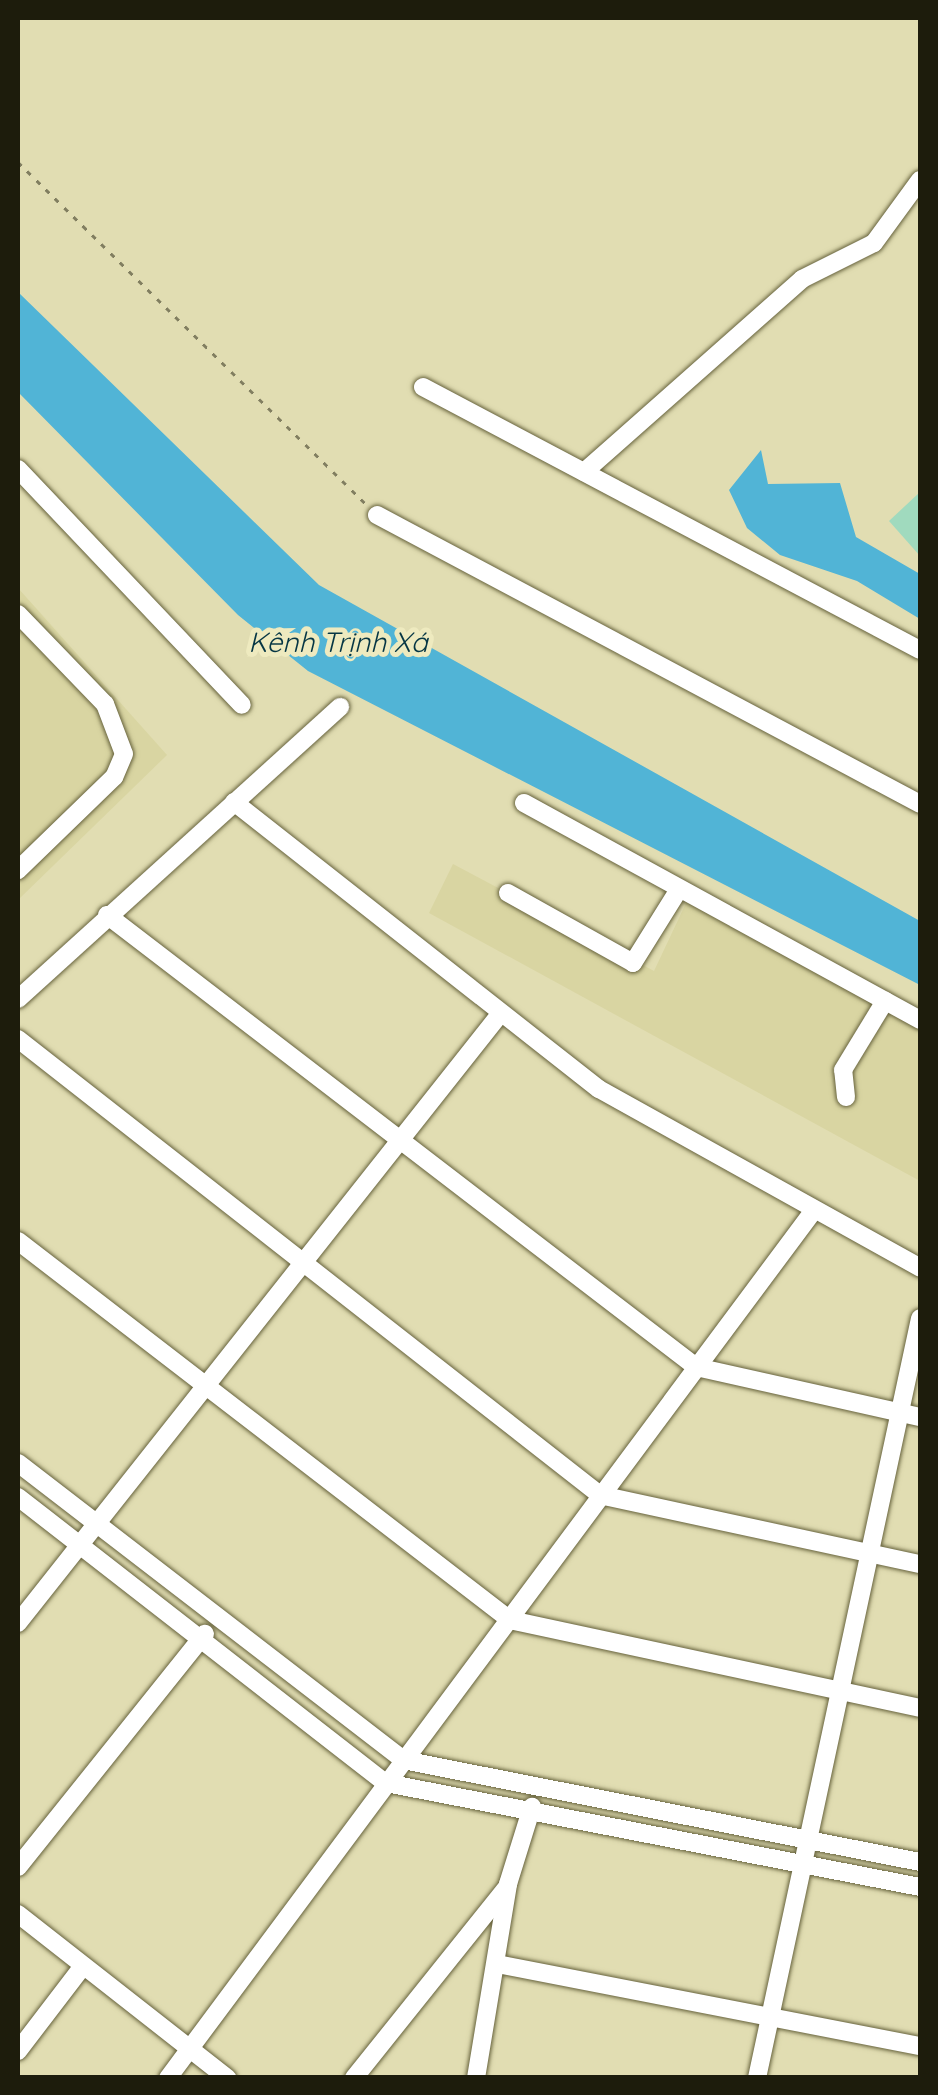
<!DOCTYPE html>
<html>
<head>
<meta charset="utf-8">
<style>
  body { margin:0 }
  #map { position:relative; width:938px; height:2095px; overflow:hidden; background:#e1ddb2; font-family:Quicksand,sans-serif }
  div>[style] { position:absolute }
  [style*='--x'] { left:calc(var(--x)*1px); top:calc(var(--y)*1px); width:calc(var(--w)*1px); rotate:calc(var(--a)*1deg) }
  .built>* { inset:0; background:#d9d5a2 }
  .green>* { inset:0; background:#a0dabe }
  .water>* { inset:0; background:#51b4d6 }
  .path>* { height:2.5px; margin-top:-1.25px; transform-origin:0; background:repeating-linear-gradient(90deg,#817e60 0 5px,transparent 0 13px) }
  .roads { filter:drop-shadow(0 0 2px #66623c) drop-shadow(0 0 2px #66623c) }
  .minor>* { height:18px; margin:-9px; padding:0 9px; transform-origin:9px; border-radius:9px; background:#fff }
  span { translate:-50% -50%; white-space:nowrap; text-align:center; line-height:1.15; -webkit-text-stroke:10px #eeeabf; paint-order:stroke }
  .water-label { font-size:28px; color:#063644; font-style:italic }
  .frame { position:absolute; inset:0; border:20px solid #1d1c0c; pointer-events:none }
</style>
</head>
<body>
<div id="map">
  <div class="built">
    <div style="clip-path:polygon(18px 588px,167px 755px,18px 900px)"></div>
    <div style="clip-path:polygon(453px 864px,654px 971px,687px 901px,920px 1028px,920px 1181px,429px 913px)"></div>
  </div>
  <div class="green">
    <div style="clip-path:polygon(920px 492px,920px 556px,889px 521px)"></div>
  </div>
  <div class="water">
    <div style="clip-path:polygon(18px 292px,319px 585px,920px 921px,920px 985px,308px 671px,238px 615px,18px 392px)"></div>
    <div style="clip-path:polygon(761px 450px,768px 484px,840px 483px,856px 537px,920px 574px,920px 619px,857px 581px,780px 555px,747px 528px,729px 490px)"></div>
  </div>
  <div class="path">
    <div style="--x:18;--y:162;--w:488;--a:44.5"></div>
  </div>
  <div class="roads">
    <div class="minor">
      <div style="--x:423;--y:387;--w:562;--a:27.89"></div>
      <div style="--x:18;--y:469;--w:325;--a:46.5"></div>
      <div style="--x:584;--y:472;--w:291;--a:-41.5"></div>
      <div style="--x:802;--y:279;--w:80;--a:-26.6"></div>
      <div style="--x:874;--y:243;--w:78;--a:-53.9"></div>
      <div style="--x:377;--y:515;--w:615;--a:28.02"></div>
      <div style="--x:18;--y:614;--w:125;--a:46"></div>
      <div style="--x:105;--y:704;--w:53;--a:69.2"></div>
      <div style="--x:124;--y:754;--w:25;--a:113"></div>
      <div style="--x:114;--y:777;--w:134;--a:135.9"></div>
      <div style="--x:234;--y:802;--w:464;--a:38.2"></div>
      <div style="--x:599;--y:1089;--w:368;--a:29.1"></div>
      <div style="--x:524;--y:803;--w:452;--a:28.7"></div>
      <div style="--x:508;--y:893;--w:143;--a:29.2"></div>
      <div style="--x:633;--y:963;--w:87;--a:-58.1"></div>
      <div style="--x:107;--y:915;--w:742;--a:37.5"></div>
      <div style="--x:696;--y:1367;--w:230;--a:12.6"></div>
      <div style="--x:18;--y:999;--w:435;--a:-42.2"></div>
      <div style="--x:18;--y:1039;--w:739;--a:38.08"></div>
      <div style="--x:600;--y:1495;--w:327;--a:12.2"></div>
      <div style="--x:846;--y:1097;--w:27;--a:-96"></div>
      <div style="--x:843;--y:1070;--w:81;--a:-58.7"></div>
      <div style="--x:18;--y:1241;--w:621;--a:37.61"></div>
      <div style="--x:510;--y:1620;--w:419;--a:12.1"></div>
      <div style="--x:18;--y:1463;--w:486;--a:37.6"></div>
      <div style="--x:403;--y:1760;--w:527;--a:11.16"></div>
      <div style="--x:18;--y:1497;--w:466;--a:37.9"></div>
      <div style="--x:386;--y:1783;--w:544;--a:11.02"></div>
      <div style="--x:18;--y:1623;--w:777;--a:-51.64"></div>
      <div style="--x:18;--y:1867;--w:299;--a:-51.3"></div>
      <div style="--x:18;--y:1914;--w:266;--a:38.1"></div>
      <div style="--x:497;--y:1964;--w:431;--a:11"></div>
      <div style="--x:18;--y:2051;--w:107;--a:-52.6"></div>
      <div style="--x:168;--y:2078;--w:1077;--a:-53.34"></div>
      <div style="--x:354;--y:2078;--w:245;--a:-51.3"></div>
      <div style="--x:476;--y:2078;--w:197;--a:-80.6"></div>
      <div style="--x:508;--y:1884;--w:81;--a:-72.7"></div>
      <div style="--x:757;--y:2078;--w:777;--a:-77.89"></div>
    </div>
  </div>
  <div class="water-label">
    <span style="left:338px;top:642px">Kênh Trịnh Xá</span>
  </div>
  <div class="frame"></div>
</div>
</body>
</html>
